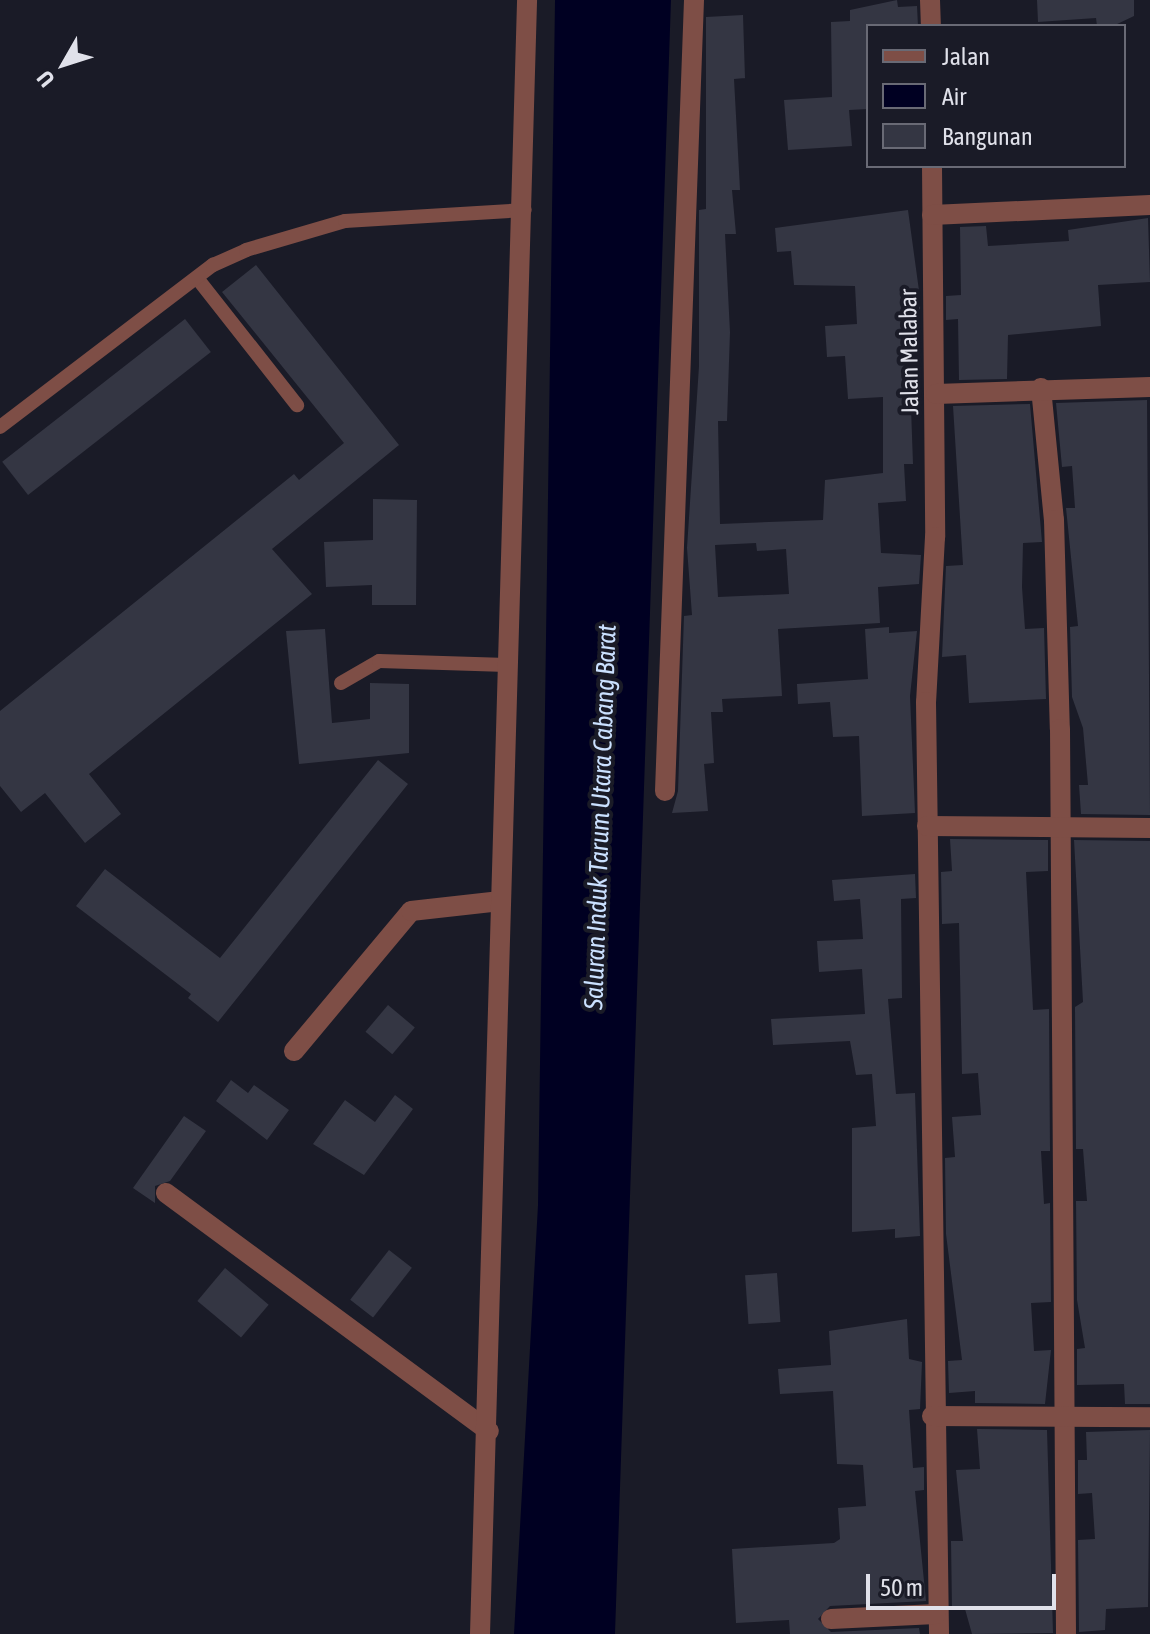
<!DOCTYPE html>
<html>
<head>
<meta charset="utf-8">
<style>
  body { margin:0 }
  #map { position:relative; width:1150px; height:1634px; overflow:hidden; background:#1a1b27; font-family:"Asap Condensed",sans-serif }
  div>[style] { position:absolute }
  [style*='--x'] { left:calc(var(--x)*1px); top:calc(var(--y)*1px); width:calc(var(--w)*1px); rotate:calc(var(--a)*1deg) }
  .water>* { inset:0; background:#002 }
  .building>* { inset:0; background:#343643; transform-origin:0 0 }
  .lane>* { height:14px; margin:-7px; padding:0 7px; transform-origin:7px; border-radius:7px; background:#7e4e46 }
  .street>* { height:20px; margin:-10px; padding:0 10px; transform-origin:10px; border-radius:10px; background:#7e4e46 }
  span { translate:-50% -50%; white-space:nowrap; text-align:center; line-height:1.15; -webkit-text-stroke:8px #1a1b27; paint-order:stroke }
  .street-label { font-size:24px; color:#e0e1ea }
  .water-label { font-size:26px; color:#cbe1ff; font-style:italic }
  .legend { position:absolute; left:866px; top:24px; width:260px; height:144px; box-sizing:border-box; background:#1a1b27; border:2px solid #696a75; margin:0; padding:10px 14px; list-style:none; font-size:24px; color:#e0e1ea }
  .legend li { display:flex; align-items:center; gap:16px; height:40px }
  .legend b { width:40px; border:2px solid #696a75 }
  .north { position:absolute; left:24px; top:24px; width:80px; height:80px; -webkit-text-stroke:6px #1a1b27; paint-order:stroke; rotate:231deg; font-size:22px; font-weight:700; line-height:32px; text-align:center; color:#e0e1ea }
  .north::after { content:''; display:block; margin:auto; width:28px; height:36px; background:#e0e1ea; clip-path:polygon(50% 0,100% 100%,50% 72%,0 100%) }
  .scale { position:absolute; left:866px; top:1574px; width:190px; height:36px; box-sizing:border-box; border:4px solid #e0e1ea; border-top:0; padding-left:10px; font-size:24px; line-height:28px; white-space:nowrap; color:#e0e1ea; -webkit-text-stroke:6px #1a1b27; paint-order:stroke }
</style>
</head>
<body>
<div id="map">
  <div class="water">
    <div style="clip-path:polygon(555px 0,671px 0,615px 1634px,514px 1634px,538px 1205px)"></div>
  </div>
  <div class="building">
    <div style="clip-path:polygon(897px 0,898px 7px,917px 6px,918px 26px,868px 26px,868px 109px,849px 110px,852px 146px,788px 150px,784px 100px,832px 97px,831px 22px,850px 21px,850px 10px)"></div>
    <div style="clip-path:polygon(1037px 0,1134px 0,1134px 16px,1113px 26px,1097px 26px,1096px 18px,1038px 22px)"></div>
    <div style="clip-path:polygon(evenodd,743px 15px,745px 78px,734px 79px,740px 190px,732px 190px,736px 234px,725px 234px,730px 332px,727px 421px,718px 421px,720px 524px,823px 520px,825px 480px,883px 473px,883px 397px,848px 399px,845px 356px,827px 357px,825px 326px,857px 324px,855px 286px,794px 285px,791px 251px,777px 252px,775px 228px,908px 210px,920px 298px,920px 321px,908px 322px,913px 464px,904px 464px,906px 501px,878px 503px,881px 553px,921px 555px,919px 584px,878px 587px,880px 623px,778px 629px,782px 696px,722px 699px,723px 712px,711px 712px,714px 763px,704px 764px,708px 811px,672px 813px,678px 791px,684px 616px,692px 615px,687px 548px,699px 366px,699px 210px,706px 209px,706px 17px,743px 15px,756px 543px,757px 551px,786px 549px,789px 594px,718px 597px,715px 545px,756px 543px)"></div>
    <div style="clip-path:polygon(1148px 218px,1150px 282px,1098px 285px,1101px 326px,1008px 335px,1007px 379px,959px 380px,958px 319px,946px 320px,946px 296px,961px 295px,960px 227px,986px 226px,988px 246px,1069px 241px,1068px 230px)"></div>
    <div style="clip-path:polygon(256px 265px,399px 445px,272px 549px,312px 594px,89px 774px,121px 814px,85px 843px,45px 793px,21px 812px,0 786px,0 711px,294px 474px,299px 480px,344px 443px,222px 292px)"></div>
    <div style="left:185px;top:319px;width:42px;height:232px;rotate:52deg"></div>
    <div style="clip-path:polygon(1147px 400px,1150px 815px,1081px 814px,1079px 785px,1088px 785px,1083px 728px,1072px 697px,1070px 627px,1078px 626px,1066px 508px,1075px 508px,1072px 466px,1062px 467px,1056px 403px)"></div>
    <div style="clip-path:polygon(1030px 404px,1042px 542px,1023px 543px,1022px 587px,1025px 629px,1044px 628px,1046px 699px,969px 703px,966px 655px,942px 657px,946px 566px,963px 565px,953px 406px)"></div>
    <div style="clip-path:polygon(373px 499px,417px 500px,416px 605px,372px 605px,372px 585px,326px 587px,324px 542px,373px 540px)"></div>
    <div style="clip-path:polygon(889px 627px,889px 633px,917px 631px,910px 696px,915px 813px,862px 816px,859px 736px,833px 737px,830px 702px,798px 704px,797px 684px,868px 679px,865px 629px)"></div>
    <div style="clip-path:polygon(325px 629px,332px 723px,370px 719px,370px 683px,409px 684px,409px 753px,299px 764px,286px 631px)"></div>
    <div style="clip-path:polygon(378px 760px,408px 784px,218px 1022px,188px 998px,191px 994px,76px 906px,105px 869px,220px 958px)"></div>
    <div style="clip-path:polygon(950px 839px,1048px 840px,1048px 871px,1026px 872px,1033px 1010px,1049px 1009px,1050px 1151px,1041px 1151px,1044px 1204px,1050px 1203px,1051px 1302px,1031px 1303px,1034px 1351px,1051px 1350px,1045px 1404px,975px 1403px,975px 1391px,949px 1393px,948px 1361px,962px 1360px,946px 1234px,945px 1158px,955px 1157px,952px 1117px,981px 1115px,978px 1073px,962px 1074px,959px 923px,942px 924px,941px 872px,952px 871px)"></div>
    <div style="clip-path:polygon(1074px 840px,1150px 841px,1150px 1404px,1125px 1404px,1124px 1384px,1077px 1385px,1077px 1349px,1085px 1348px,1077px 1300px,1076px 1201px,1087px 1201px,1083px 1149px,1076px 1149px,1075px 1007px,1083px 1002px)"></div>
    <div style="clip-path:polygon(915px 874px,916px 898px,901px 899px,902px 998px,888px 999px,896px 1094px,915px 1093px,920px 1236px,895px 1238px,895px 1229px,852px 1232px,852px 1128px,876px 1126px,872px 1074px,856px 1075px,850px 1041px,773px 1045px,771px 1019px,865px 1014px,862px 969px,819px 972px,817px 941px,863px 939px,860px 899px,834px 901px,832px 880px)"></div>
    <div style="left:388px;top:1005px;width:35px;height:35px;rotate:40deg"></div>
    <div style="clip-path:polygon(231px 1080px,248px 1093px,254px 1085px,289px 1110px,267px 1140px,216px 1101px)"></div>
    <div style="clip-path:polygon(395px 1095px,413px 1109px,364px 1175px,313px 1144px,345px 1100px,375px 1122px)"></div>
    <div style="clip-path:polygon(184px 1116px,206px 1131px,170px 1181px,155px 1186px,155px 1203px,133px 1188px)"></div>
    <div style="left:389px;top:1250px;width:29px;height:63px;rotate:38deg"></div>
    <div style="left:225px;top:1268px;width:57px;height:43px;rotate:40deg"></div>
    <div style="left:777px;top:1273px;width:49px;height:32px;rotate:86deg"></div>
    <div style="clip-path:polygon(907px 1319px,909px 1359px,922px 1362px,920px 1409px,909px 1410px,913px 1468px,924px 1467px,924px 1490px,915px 1491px,926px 1601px,830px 1606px,818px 1619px,831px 1632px,919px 1628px,920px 1634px,790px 1634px,789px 1620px,736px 1623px,732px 1549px,834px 1543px,840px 1539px,838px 1508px,866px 1506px,863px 1465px,837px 1464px,833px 1391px,780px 1394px,778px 1369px,831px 1365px,829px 1331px)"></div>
    <div style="clip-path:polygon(977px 1429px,1047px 1430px,1053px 1633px,972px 1634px,965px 1609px,952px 1609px,951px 1541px,963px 1541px,956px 1470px,980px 1469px)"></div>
    <div style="clip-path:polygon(1150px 1430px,1148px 1607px,1106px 1609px,1105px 1630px,1079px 1632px,1078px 1540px,1095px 1539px,1092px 1493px,1078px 1494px,1078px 1460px,1087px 1460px,1086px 1432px)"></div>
  </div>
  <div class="lane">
    <div style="--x:197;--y:278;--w:162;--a:51.8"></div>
    <div style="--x:0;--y:427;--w:268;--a:-37.3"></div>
    <div style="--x:213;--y:265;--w:36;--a:-24"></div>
    <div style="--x:246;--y:250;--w:103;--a:-16.3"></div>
    <div style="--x:345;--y:221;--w:180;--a:-3.5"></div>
    <div style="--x:341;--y:683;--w:44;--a:-30.1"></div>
    <div style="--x:379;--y:661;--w:128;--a:1.8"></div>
  </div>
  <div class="street">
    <div style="--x:930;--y:0;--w:26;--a:88"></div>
    <div style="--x:932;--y:166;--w:371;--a:89.5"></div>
    <div style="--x:935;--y:537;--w:165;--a:93.1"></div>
    <div style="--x:926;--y:702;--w:932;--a:89.2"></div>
    <div style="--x:932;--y:215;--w:218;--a:-2.6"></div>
    <div style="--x:1041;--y:388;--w:133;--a:84.4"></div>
    <div style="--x:1054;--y:520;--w:209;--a:88.4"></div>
    <div style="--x:1060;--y:729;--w:905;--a:89.62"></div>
    <div style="--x:936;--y:394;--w:214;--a:-1.9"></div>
    <div style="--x:665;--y:791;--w:792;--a:-87.9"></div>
    <div style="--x:927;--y:826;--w:223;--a:0.5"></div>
    <div style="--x:294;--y:1051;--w:182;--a:-50.1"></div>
    <div style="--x:411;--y:911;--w:90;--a:-6.4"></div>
    <div style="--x:166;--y:1193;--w:401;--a:36.4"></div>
    <div style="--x:932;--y:1416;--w:218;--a:0.3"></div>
    <div style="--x:831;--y:1619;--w:105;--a:-2.7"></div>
    <div style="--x:480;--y:1634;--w:1635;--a:-88.35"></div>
  </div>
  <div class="street-label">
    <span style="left:909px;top:352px;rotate:-91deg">Jalan Malabar</span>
  </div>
  <div class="water-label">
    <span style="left:601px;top:817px;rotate:-88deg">Saluran Induk Tarum Utara Cabang Barat</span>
  </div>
  <ul class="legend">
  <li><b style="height:10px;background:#7e4e46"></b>Jalan</li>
  <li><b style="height:22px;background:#002"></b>Air</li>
  <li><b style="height:22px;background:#343643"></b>Bangunan</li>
  </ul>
  <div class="north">U</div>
  <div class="scale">50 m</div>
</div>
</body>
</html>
